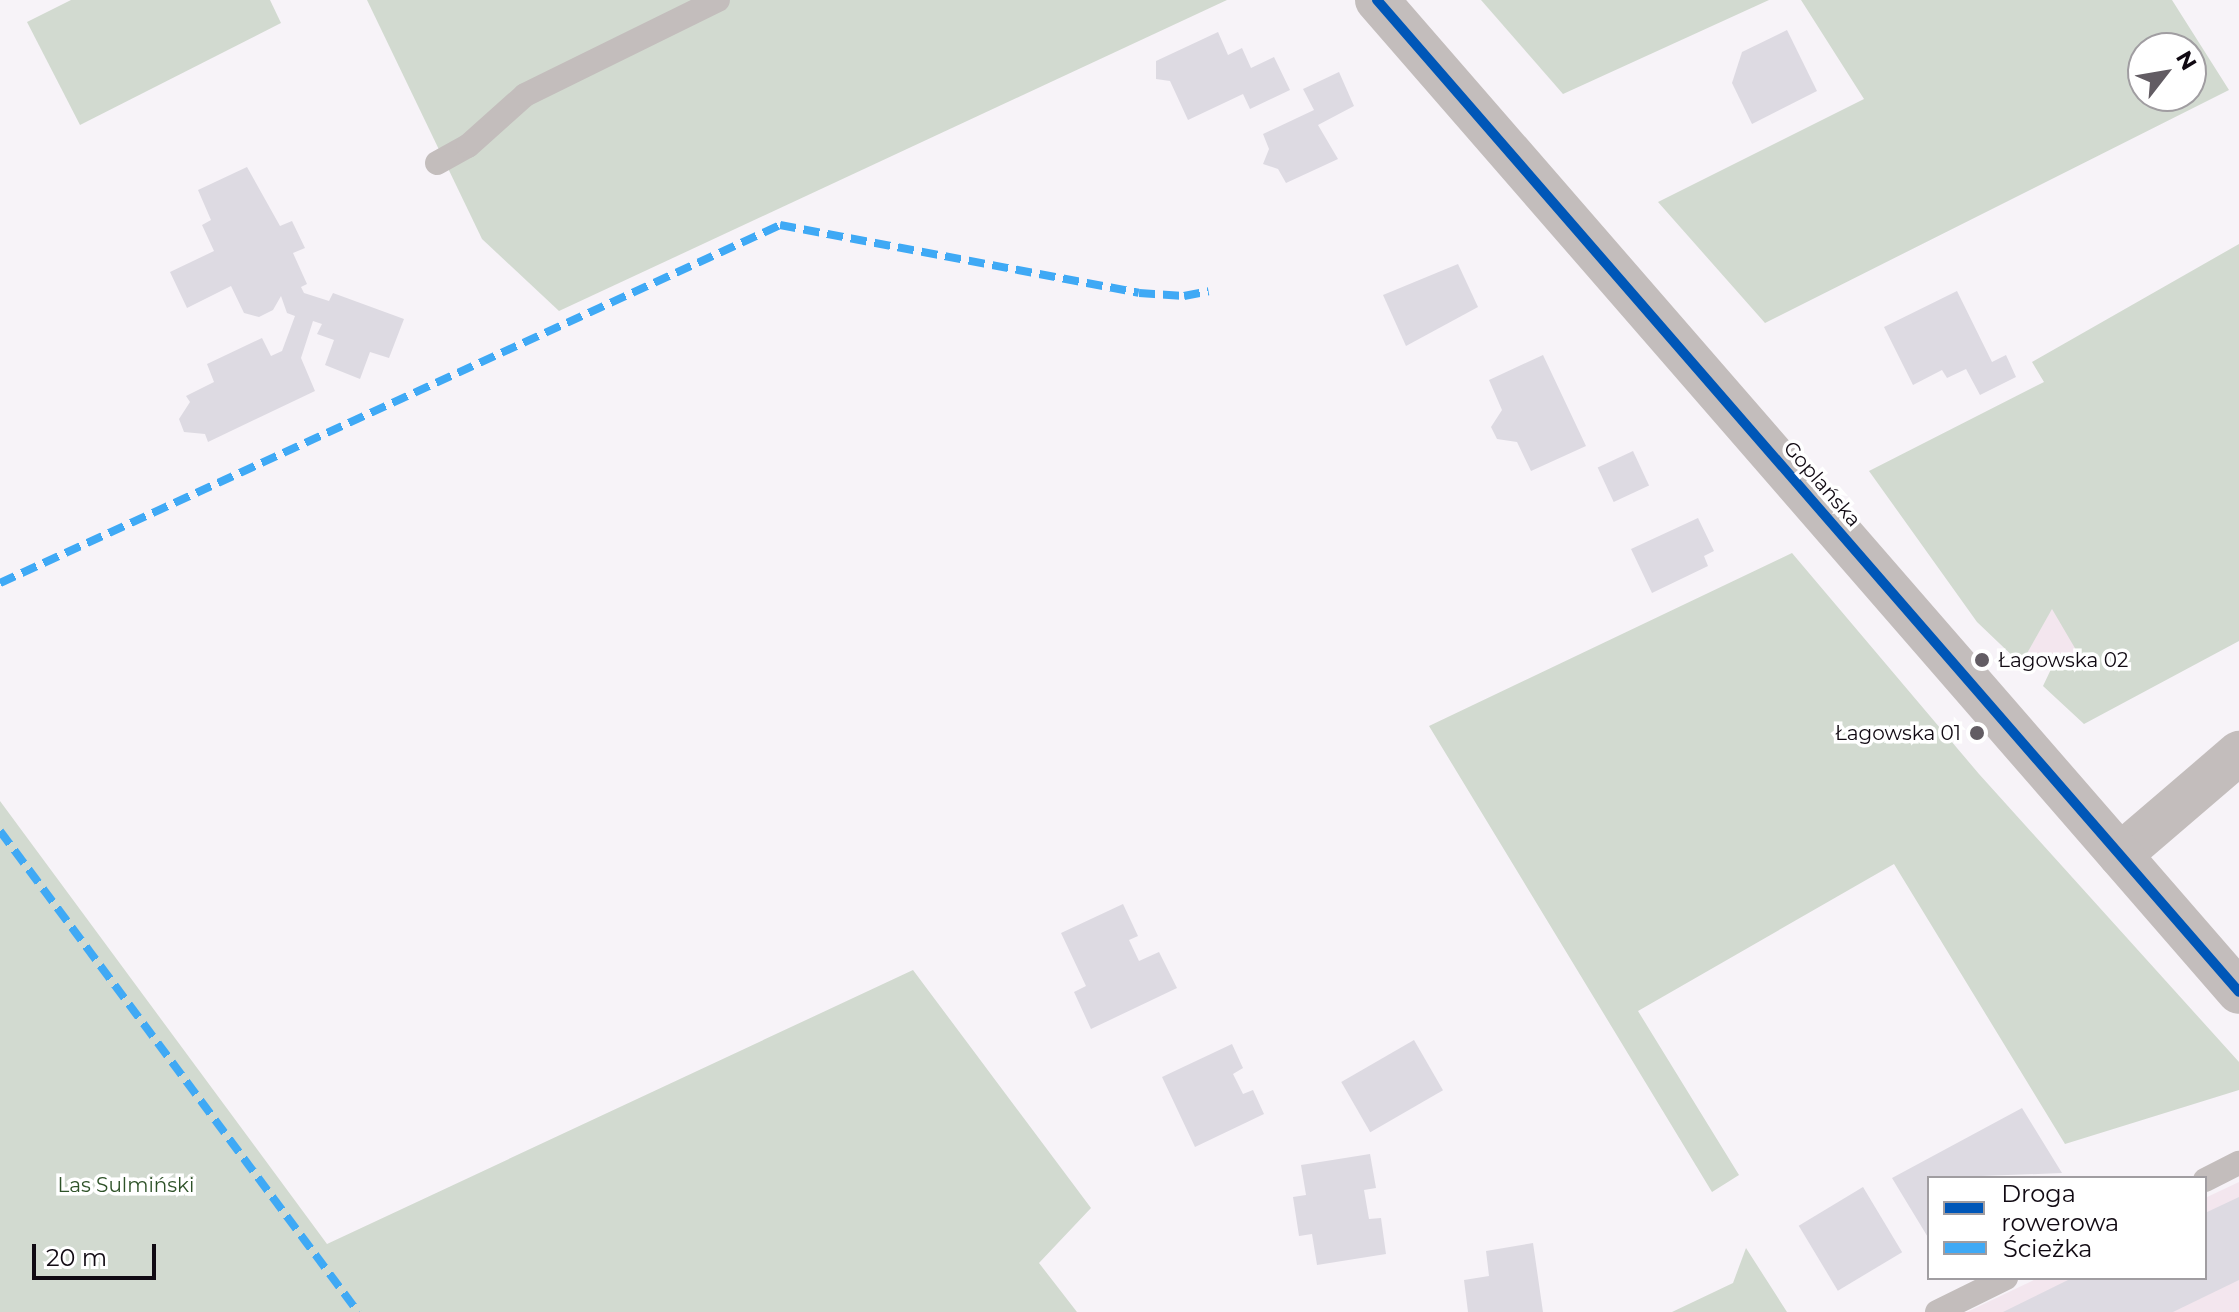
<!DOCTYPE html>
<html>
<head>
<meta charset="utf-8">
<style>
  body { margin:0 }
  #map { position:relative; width:2239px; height:1312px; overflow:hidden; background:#f7f3f8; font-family:Montserrat,sans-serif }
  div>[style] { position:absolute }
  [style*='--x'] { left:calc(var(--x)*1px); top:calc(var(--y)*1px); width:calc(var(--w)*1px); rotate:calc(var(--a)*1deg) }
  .industrial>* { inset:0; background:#f3e6ee }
  .green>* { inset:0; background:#d2dad0 }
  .building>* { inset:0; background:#dddae2; transform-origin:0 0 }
  .service>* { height:24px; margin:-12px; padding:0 12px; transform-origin:12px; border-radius:12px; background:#c3bdbc }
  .minor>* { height:44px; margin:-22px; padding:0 22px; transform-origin:22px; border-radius:22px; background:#c3bdbc }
  .tertiary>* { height:44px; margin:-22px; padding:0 22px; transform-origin:22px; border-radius:22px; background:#c3bdbc }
  .quiet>* { height:8px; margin-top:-4px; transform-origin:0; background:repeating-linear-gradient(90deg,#3fa9f5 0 16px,transparent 0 24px) }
  .cycleway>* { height:10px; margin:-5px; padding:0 5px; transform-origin:5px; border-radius:5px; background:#0057b8 }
  .dots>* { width:22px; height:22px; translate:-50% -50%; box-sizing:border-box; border:4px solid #fff; border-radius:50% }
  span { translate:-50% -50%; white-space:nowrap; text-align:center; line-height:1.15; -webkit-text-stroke:7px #fff; paint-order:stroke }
  .street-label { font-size:20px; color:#110a13 }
  .poi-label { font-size:20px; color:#110a13 }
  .left { translate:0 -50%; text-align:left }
  .right { translate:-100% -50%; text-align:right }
  .park-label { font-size:20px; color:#2e5228 }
  .legend { position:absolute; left:1927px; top:1176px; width:280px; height:104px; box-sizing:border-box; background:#fff; border:2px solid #a09da1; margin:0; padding:10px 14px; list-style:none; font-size:24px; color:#110a13 }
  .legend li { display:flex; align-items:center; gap:16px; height:40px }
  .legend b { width:40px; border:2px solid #a09da1 }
  .north { position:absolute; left:2127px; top:32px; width:80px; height:80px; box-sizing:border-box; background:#fff; border:2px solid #a09da1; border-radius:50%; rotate:59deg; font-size:22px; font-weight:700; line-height:32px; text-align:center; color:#110a13 }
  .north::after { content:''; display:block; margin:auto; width:28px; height:36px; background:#625c63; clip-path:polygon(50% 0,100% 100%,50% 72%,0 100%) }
  .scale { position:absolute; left:32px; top:1244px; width:124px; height:36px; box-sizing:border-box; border:4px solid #110a13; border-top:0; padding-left:10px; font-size:24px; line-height:28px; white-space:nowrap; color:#110a13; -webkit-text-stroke:6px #fff; paint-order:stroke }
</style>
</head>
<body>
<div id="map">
  <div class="industrial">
    <div style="clip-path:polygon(2052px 608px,2087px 667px,2021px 664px)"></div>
    <div style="clip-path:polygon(2239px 1182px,2239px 1312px,1967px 1312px,2038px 1278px,2205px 1278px,2205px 1198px)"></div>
  </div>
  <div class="green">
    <div style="clip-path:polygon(71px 0,270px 0,281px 23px,80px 125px,27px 22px)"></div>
    <div style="clip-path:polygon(367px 0,1227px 0,559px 311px,482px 239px)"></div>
    <div style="clip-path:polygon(1481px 0,1769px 0,1563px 94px)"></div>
    <div style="clip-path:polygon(evenodd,1801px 0,2172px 0,2229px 90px,1765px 323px,1658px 202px,1864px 99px,1801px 0,2143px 48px,2191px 48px,2191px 96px,2143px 96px,2143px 48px)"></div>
    <div style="clip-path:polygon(2239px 244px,2239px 641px,2084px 724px,2043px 686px,2053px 665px,2086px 667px,2052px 609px,2021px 664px,1977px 622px,1869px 471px,2044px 382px,2032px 362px)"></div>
    <div style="clip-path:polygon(1792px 553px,1979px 774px,2239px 1062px,2239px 1090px,2065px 1144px,1894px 864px,1638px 1011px,1739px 1175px,1712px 1192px,1429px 726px)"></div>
    <div style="clip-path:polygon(0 801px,327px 1244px,913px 970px,1091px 1208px,1039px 1263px,1077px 1312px,0 1312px)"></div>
    <div style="clip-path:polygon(1746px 1248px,1787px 1312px,1672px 1312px,1733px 1283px)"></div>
  </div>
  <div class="building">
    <div style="clip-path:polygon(1787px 30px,1817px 91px,1752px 124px,1732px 83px,1742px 52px)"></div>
    <div style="clip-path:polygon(1218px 32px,1228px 55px,1242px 48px,1251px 68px,1274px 57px,1290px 90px,1250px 109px,1243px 94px,1188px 120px,1170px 81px,1156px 79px,1156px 61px)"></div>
    <div style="clip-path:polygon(1339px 72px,1354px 106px,1318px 125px,1338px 159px,1286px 183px,1278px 169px,1263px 164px,1269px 149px,1263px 134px,1314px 110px,1303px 89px)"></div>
    <div style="clip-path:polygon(247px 167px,280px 226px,292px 221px,305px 248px,293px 253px,307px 284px,301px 287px,304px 293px,329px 301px,333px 293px,404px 319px,389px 358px,370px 352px,360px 379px,325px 365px,334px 340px,317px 334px,322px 324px,313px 321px,301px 358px,315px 391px,208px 442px,205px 434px,184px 432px,179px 419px,190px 402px,186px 396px,214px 382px,207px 364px,262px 338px,271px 356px,282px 351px,295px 316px,287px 313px,281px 296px,273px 310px,259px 317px,244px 313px,231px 286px,187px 308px,170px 272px,214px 251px,202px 225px,211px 220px,198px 190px)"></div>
    <div style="clip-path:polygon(1458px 264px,1478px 307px,1406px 346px,1383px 295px)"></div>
    <div style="clip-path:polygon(1957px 291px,1992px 362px,2006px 355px,2016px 377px,1980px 395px,1966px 369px,1947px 378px,1942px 370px,1913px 385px,1884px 327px)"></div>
    <div style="clip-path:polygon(1543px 355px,1586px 446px,1531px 471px,1517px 442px,1497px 439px,1491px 427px,1502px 410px,1489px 380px)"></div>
    <div style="left:1633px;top:451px;width:38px;height:39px;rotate:65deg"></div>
    <div style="clip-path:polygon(1698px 518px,1714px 551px,1704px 556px,1708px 566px,1652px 593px,1631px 549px)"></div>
    <div style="clip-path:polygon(1123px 904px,1138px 936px,1129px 940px,1139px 961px,1159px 952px,1177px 988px,1091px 1029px,1074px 992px,1086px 986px,1061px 933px)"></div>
    <div style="left:1414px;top:1040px;width:58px;height:84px;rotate:60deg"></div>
    <div style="clip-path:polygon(1232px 1044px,1243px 1068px,1233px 1074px,1243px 1094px,1253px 1090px,1264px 1114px,1195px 1147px,1162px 1077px)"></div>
    <div style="clip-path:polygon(2022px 1108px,2062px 1173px,1929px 1178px,1929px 1239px,1892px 1178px)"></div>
    <div style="clip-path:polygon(1370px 1154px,1376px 1188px,1364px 1190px,1369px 1219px,1381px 1218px,1386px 1254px,1317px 1265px,1312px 1234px,1299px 1236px,1293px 1197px,1306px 1195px,1301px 1165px)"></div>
    <div style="left:1863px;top:1187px;width:76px;height:75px;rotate:59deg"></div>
    <div style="clip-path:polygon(2239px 1197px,2239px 1280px,2173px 1312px,2003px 1312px,2072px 1278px,2205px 1278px,2205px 1213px)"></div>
    <div style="clip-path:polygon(1533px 1243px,1543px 1312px,1468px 1312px,1464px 1280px,1489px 1276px,1486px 1251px)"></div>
  </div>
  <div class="service">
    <div style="--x:437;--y:163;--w:35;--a:-29"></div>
    <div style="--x:468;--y:146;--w:76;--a:-41.8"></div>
    <div style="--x:525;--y:95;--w:215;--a:-26.2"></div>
    <div style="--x:2205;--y:1180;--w:38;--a:-27"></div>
    <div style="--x:1937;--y:1312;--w:77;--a:-26.2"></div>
  </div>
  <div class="minor">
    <div style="--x:2120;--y:855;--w:157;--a:-40.6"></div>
  </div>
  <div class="tertiary">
    <div style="--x:1377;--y:0;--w:1314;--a:49.01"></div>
  </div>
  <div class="quiet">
    <div style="--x:0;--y:583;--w:858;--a:-24.65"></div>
    <div style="--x:780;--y:225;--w:365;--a:10.7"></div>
    <div style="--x:1139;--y:293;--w:45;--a:3.8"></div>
    <div style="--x:1184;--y:296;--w:25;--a:-11"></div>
    <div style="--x:0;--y:831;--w:600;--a:53.34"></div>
  </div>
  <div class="cycleway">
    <div style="--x:1377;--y:0;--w:1314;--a:49.01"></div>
  </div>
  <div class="dots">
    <div style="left:1982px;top:660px;background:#625c63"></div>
    <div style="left:1977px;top:733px;background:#625c63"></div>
  </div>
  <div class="street-label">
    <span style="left:1822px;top:484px;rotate:49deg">Goplańska</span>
  </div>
  <div class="poi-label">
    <span class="left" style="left:1998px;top:660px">Łagowska 02</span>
    <span class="right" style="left:1961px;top:733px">Łagowska 01</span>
  </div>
  <div class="park-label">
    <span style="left:126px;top:1185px">Las Sulmiński</span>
  </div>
  <ul class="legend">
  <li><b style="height:10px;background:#0057b8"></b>Droga rowerowa</li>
  <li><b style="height:10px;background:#3fa9f5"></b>Ścieżka</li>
  </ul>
  <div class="north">N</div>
  <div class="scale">20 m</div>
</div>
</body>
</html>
